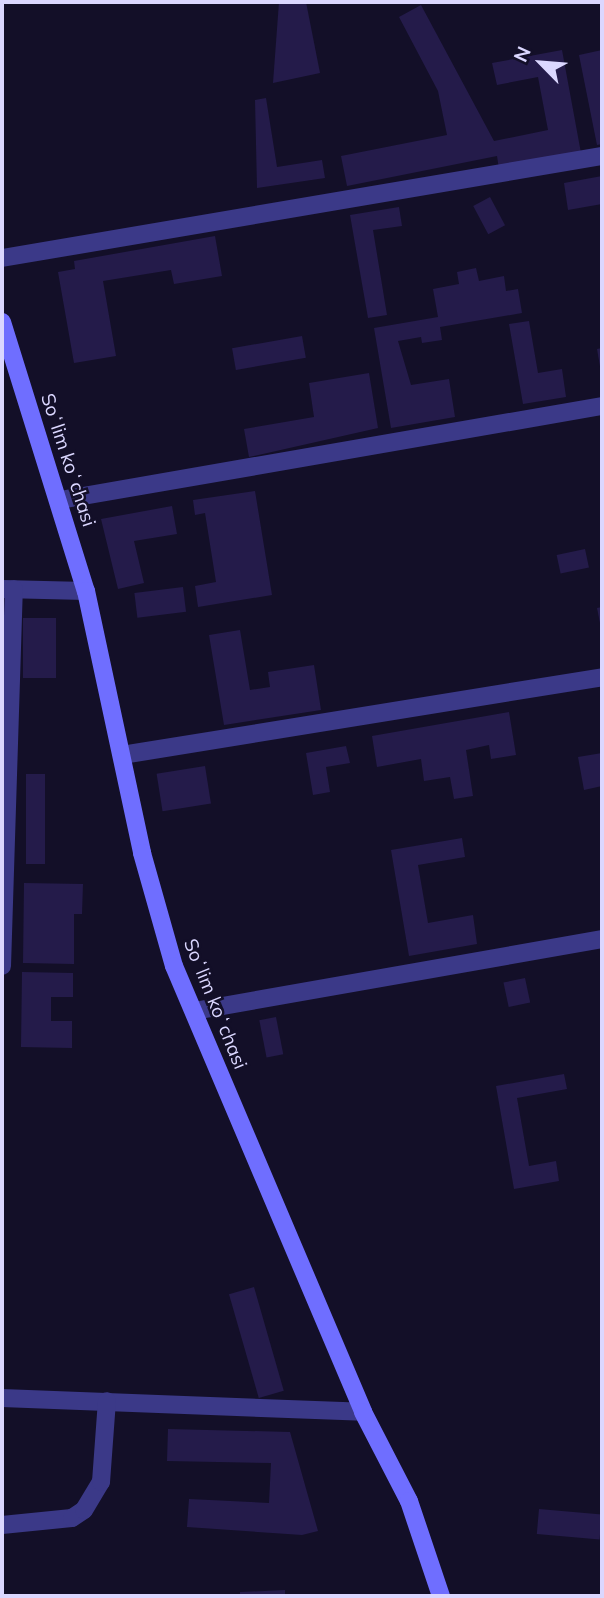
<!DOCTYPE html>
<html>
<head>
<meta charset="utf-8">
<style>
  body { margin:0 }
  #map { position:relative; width:604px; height:1598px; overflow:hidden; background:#130f28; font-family:Mulish,sans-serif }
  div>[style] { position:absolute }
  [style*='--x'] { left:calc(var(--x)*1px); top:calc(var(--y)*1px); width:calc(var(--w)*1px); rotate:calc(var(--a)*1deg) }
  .building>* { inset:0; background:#241b4a; transform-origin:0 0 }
  .street>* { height:18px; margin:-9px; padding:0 9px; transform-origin:9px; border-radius:9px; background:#3b3988 }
  .secondary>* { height:18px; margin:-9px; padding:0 9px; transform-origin:9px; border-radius:9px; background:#6f6eff }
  span { translate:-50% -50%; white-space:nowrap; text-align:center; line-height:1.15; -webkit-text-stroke:5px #130f28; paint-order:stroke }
  .street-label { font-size:19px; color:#dbd7ff }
  .frame { position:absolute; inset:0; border:4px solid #dbd7ff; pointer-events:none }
  .north { position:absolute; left:506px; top:28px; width:70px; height:70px; -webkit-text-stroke:5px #130f28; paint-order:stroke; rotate:295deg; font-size:19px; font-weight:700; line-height:28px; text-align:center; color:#dbd7ff }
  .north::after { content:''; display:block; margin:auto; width:24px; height:32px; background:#dbd7ff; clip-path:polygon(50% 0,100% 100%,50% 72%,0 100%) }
</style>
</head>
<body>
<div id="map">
  <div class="building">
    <div style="clip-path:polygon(279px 2px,306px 2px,320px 73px,273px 83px)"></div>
    <div style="clip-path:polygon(421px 5px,494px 141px,548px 130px,538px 77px,497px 85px,492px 63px,562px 50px,581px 153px,499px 169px,497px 156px,347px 186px,341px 156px,447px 135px,438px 91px,399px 17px)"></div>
    <div style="clip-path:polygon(602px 50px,602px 144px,597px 145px,579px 55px)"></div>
    <div style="clip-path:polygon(266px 98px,277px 167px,322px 160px,325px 178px,257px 188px,255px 100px)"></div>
    <div style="clip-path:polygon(602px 176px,602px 204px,568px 210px,564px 183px)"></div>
    <div style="left:490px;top:197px;width:32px;height:19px;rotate:62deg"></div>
    <div style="clip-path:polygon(399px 207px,402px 226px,373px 230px,387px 315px,368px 318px,350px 215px)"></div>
    <div style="clip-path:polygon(215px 236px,222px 276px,174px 284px,171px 270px,103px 281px,116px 356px,74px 363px,58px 272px,75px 269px,74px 261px)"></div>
    <div style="clip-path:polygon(476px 268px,479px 281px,504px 276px,506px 291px,518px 289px,522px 313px,440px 327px,442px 340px,422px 343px,421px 337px,398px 341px,411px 385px,449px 379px,455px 417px,391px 428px,374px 328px,438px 317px,433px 289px,459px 284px,457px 272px)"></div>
    <div style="clip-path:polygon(529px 321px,538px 373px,562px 369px,566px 397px,523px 404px,509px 324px)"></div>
    <div style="left:302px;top:336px;width:22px;height:71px;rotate:80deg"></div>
    <div style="clip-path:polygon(602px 348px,602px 372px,601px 372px,597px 349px)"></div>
    <div style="clip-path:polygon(369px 373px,378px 428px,249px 457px,244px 429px,314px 417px,309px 383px)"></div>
    <div style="clip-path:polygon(255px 491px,272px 595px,198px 607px,195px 586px,216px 582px,205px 513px,195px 515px,193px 500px)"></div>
    <div style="clip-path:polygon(172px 506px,177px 534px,134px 541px,144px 583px,118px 589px,101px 519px)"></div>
    <div style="left:585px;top:549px;width:19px;height:29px;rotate:78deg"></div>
    <div style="left:183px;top:587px;width:25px;height:49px;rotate:83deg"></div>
    <div style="clip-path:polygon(602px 607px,602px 627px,601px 628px,597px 608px)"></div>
    <div style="left:23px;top:618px;width:33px;height:60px"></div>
    <div style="clip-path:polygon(240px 630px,250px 690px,270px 687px,268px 672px,314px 665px,321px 710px,224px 725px,209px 635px)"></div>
    <div style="clip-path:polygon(509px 712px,516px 755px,491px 759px,489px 745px,466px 750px,473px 796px,454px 799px,450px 777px,424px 781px,421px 759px,377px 767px,372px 736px)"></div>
    <div style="clip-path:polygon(346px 746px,350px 763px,326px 767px,330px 792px,313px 795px,306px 753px)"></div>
    <div style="clip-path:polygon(602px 753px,602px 786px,584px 790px,578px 757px)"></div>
    <div style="left:205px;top:766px;width:38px;height:49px;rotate:81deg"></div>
    <div style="left:26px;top:774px;width:19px;height:90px"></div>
    <div style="clip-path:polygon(462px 838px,465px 857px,418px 865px,428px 923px,473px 915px,477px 944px,409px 956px,391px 850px)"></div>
    <div style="clip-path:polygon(24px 883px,83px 884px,82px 914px,74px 914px,74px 964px,23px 963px)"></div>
    <div style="clip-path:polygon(22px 972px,73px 973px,73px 997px,51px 997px,51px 1021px,72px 1021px,72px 1048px,21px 1047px)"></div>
    <div style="left:525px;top:978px;width:25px;height:22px;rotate:78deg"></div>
    <div style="left:276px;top:1017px;width:38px;height:17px;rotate:79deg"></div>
    <div style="clip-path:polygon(564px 1074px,567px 1089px,517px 1098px,529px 1166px,556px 1161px,559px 1181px,514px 1189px,496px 1086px)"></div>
    <div style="left:254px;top:1287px;width:108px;height:26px;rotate:74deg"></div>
    <div style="clip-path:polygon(168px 1429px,290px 1432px,318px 1531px,302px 1535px,187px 1527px,189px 1499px,269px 1503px,271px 1463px,167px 1461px)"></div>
    <div style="left:539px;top:1509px;width:63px;height:25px;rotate:5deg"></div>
    <div style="clip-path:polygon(285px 1590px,285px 1596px,240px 1596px,240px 1592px)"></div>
  </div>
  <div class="street">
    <div style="--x:2;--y:258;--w:609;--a:-9.65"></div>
    <div style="--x:60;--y:500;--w:550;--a:-9.84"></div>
    <div style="--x:2;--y:589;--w:84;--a:1.4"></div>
    <div style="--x:122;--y:755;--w:486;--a:-9.2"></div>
    <div style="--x:2;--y:966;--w:377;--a:-88.2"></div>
    <div style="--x:194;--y:1011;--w:414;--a:-10"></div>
    <div style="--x:2;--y:1398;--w:361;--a:2.2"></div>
    <div style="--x:2;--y:1525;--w:70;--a:-5.7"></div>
    <div style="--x:72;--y:1518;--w:14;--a:-34"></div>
    <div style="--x:84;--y:1510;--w:33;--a:-59"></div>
    <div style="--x:101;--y:1482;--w:81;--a:-85.8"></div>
  </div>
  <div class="secondary">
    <div style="--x:2;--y:322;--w:282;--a:72.7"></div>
    <div style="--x:86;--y:591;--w:268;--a:77.9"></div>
    <div style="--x:142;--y:853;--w:117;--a:74.2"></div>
    <div style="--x:174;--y:966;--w:484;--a:67"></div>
    <div style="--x:363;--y:1412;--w:100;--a:62.7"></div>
    <div style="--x:409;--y:1501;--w:100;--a:71.4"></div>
  </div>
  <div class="street-label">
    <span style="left:68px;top:460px;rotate:72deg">Soʻlim koʻchasi</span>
    <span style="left:215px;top:1004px;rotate:68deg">Soʻlim koʻchasi</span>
  </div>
  <div class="frame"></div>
  <div class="north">N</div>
</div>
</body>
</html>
